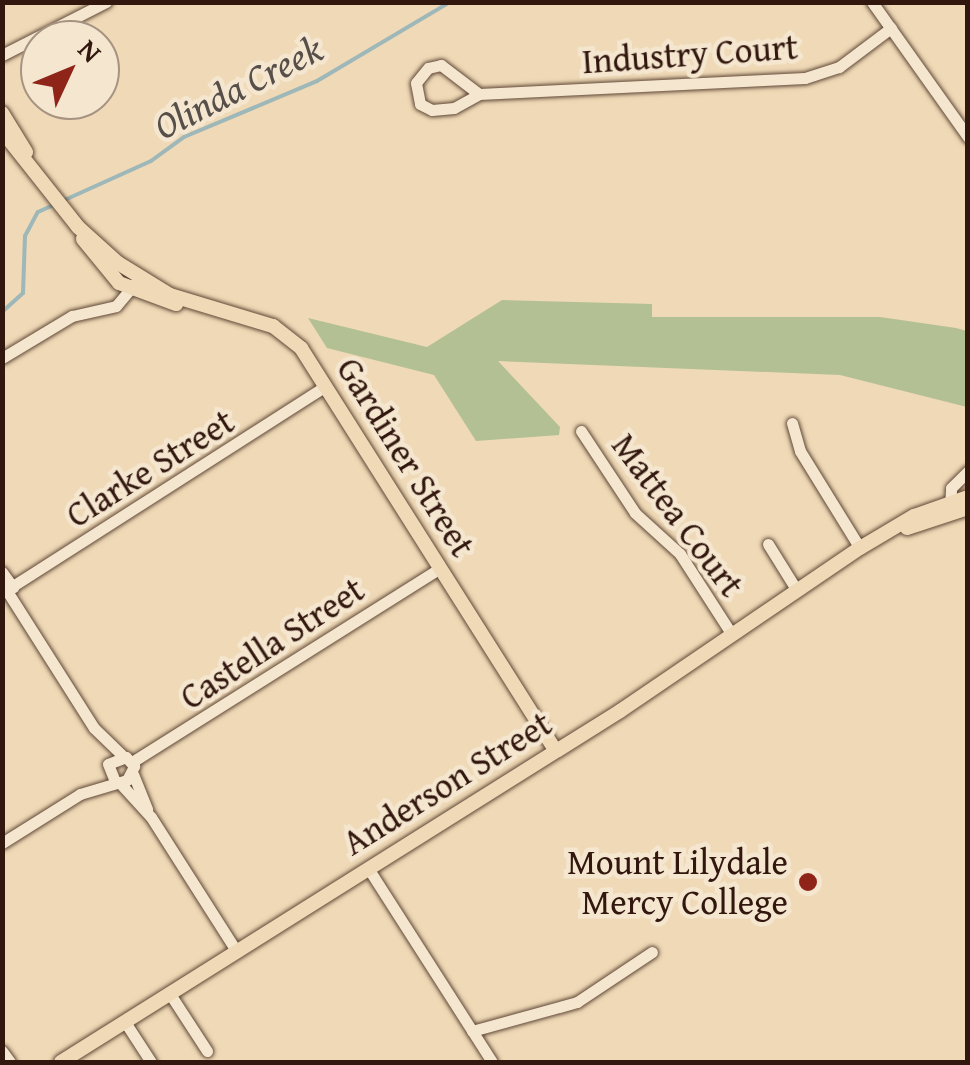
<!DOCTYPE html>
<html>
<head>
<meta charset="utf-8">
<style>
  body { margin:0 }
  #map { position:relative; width:970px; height:1065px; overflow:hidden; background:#efd9b6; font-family:"Gentium Book Plus",serif }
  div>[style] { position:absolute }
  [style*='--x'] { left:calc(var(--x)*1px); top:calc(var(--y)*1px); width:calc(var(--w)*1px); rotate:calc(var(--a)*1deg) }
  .green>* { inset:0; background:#b3c093 }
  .stream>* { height:4px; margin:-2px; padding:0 2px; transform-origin:2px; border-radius:2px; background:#9eb7b8 }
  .roads { filter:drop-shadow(0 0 2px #604837) drop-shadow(0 0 2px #604837) }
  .minor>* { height:11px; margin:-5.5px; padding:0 5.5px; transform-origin:5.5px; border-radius:5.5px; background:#f5e6d0 }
  .major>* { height:14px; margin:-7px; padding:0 7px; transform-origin:7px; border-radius:7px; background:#efd9b6 }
  .dots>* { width:28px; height:28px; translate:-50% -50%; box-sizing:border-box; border:5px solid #f5e6d0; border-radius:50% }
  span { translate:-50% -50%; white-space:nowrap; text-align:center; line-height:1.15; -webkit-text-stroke:9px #f5e6d0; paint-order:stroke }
  .street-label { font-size:35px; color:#31170d }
  .poi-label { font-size:35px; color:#31170d }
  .right { translate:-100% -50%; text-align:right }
  .water-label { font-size:38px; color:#574f49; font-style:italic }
  .frame { position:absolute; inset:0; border:5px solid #31170d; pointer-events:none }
  .north { position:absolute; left:20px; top:20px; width:100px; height:100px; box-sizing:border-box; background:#f5e6d0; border:2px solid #a79382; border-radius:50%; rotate:46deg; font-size:28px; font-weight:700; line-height:40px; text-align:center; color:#31170d }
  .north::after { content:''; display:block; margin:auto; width:35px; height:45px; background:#8f2418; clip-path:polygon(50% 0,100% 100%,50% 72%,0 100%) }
</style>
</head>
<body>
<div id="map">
  <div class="green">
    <div style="clip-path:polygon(502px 300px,652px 304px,652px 317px,880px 317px,956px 328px,967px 331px,967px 407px,840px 375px,498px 361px,560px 427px,559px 435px,476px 441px,434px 375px,327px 348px,308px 318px,427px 347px)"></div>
  </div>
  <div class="stream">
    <div style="--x:2;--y:312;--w:28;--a:-42"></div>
    <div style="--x:23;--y:293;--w:57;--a:-88"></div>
    <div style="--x:25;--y:236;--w:27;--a:-62"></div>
    <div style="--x:38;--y:212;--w:124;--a:-24.3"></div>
    <div style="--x:151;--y:161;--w:41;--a:-36"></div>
    <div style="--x:184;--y:137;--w:144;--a:-22.8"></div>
    <div style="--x:317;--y:81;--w:155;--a:-30.7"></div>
  </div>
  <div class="roads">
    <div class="minor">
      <div style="--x:872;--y:2;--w:166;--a:54.6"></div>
      <div style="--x:2;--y:55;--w:117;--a:-27"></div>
      <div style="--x:479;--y:94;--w:48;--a:-142.7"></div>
      <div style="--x:441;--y:65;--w:13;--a:167"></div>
      <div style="--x:428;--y:68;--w:19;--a:129"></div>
      <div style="--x:416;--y:83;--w:21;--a:79"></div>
      <div style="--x:420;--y:104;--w:13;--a:27"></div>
      <div style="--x:432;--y:110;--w:22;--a:-5"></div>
      <div style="--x:454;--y:108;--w:29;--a:-29"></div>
      <div style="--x:479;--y:94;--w:326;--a:-2.8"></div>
      <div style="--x:805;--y:78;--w:36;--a:-18"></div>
      <div style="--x:839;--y:67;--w:65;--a:-36.9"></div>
      <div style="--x:2;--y:358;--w:82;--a:-31"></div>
      <div style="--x:72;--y:316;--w:45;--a:-12.8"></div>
      <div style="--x:116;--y:306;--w:33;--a:-50"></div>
      <div style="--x:792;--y:423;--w:29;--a:74"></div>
      <div style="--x:800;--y:451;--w:114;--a:58.3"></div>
      <div style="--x:581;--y:431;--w:98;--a:56.6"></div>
      <div style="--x:635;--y:513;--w:61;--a:42.3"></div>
      <div style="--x:680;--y:554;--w:94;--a:57.2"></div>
      <div style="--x:950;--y:509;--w:21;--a:-87"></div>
      <div style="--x:951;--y:488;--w:24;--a:-45"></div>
      <div style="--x:768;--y:544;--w:53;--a:58.1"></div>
      <div style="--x:2;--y:572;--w:19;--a:54"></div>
      <div style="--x:7;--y:591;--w:162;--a:57.6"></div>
      <div style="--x:94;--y:728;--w:39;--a:44"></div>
      <div style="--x:2;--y:593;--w:384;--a:-32.6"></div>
      <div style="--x:132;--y:762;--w:364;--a:-32.2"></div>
      <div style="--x:133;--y:774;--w:38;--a:68"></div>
      <div style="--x:119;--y:782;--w:47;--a:47.6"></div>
      <div style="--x:151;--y:817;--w:160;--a:57.5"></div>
      <div style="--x:2;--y:843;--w:92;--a:-32.1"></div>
      <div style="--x:80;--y:794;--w:49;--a:-16.6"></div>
      <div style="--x:127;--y:780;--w:16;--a:-63"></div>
      <div style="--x:134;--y:766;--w:12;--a:-132"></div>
      <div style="--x:126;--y:757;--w:19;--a:159"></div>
      <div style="--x:108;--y:764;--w:18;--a:68"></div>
      <div style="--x:368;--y:868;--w:230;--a:57.4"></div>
      <div style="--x:170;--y:994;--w:68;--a:57"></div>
      <div style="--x:125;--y:1022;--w:48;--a:57"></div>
      <div style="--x:472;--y:1031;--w:109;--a:-15.4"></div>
      <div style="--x:577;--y:1002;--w:90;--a:-33.7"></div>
      <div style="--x:2;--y:1051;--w:14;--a:54"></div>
    </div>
    <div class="major">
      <div style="--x:2;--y:113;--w:46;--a:58.4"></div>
      <div style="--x:2;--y:131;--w:122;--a:51.6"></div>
      <div style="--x:78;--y:227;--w:54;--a:42"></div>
      <div style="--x:118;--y:263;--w:61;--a:31.6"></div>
      <div style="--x:170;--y:295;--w:108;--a:16.8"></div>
      <div style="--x:273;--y:326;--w:36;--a:38"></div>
      <div style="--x:301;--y:348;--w:476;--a:57.7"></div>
      <div style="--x:83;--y:239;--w:57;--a:50.7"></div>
      <div style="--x:119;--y:283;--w:61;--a:20.2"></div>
      <div style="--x:907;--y:528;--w:64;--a:-18.2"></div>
      <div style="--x:61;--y:1062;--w:660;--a:-32.12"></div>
      <div style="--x:620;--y:711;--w:290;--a:-34.2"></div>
      <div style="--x:860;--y:548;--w:63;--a:-30.7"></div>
      <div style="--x:914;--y:516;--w:57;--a:-19.4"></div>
    </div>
  </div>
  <div class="dots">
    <div style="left:808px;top:882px;background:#8f2418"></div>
  </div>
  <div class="street-label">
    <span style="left:690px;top:54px;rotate:-4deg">Industry Court</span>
    <span style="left:406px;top:457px;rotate:58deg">Gardiner Street</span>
    <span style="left:150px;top:468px;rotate:-32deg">Clarke Street</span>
    <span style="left:678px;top:515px;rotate:53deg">Mattea Court</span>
    <span style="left:272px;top:643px;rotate:-33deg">Castella Street</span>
    <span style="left:447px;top:783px;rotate:-32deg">Anderson Street</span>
  </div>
  <div class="poi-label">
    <span class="right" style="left:788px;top:882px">Mount Lilydale<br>Mercy College</span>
  </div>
  <div class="water-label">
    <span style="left:238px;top:87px;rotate:-27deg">Olinda Creek</span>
  </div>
  <div class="frame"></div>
  <div class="north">N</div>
</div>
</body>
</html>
